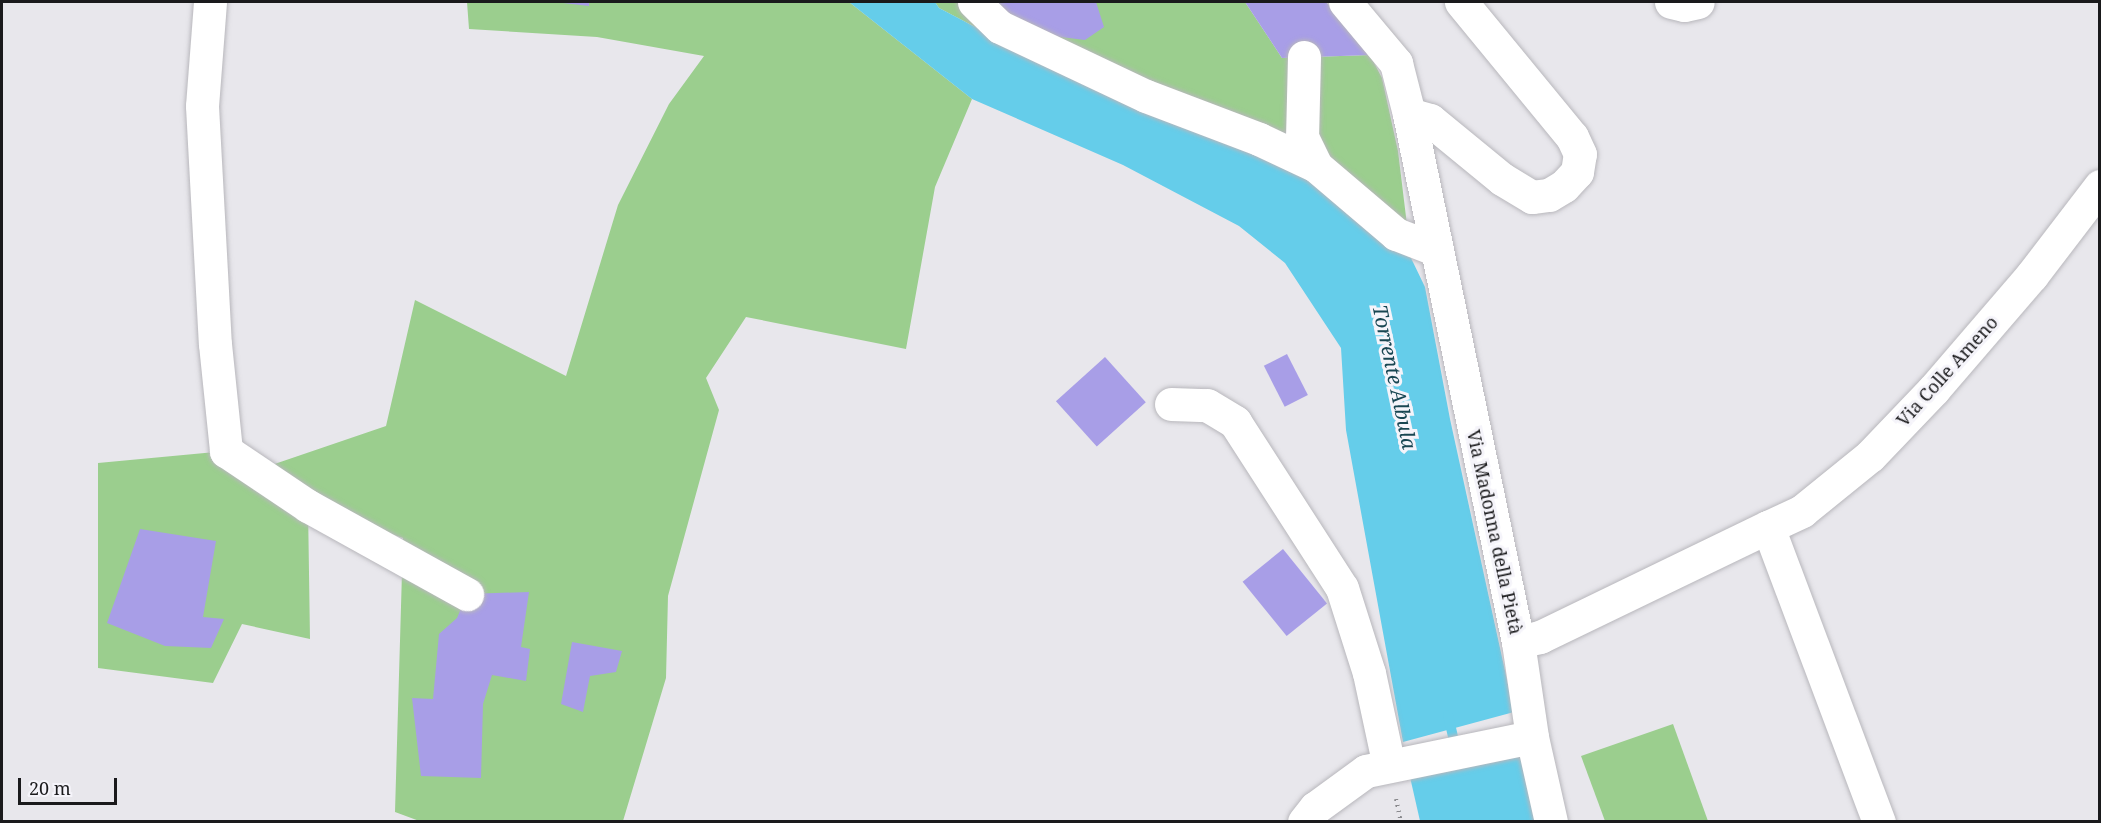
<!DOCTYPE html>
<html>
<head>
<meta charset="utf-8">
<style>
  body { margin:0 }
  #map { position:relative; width:2101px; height:823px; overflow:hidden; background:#e8e7ec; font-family:"Noto Serif",serif }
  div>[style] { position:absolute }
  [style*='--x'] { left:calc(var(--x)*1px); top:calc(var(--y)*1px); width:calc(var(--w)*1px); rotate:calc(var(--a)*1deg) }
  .green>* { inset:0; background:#9bce8e }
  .water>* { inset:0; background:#65cdea }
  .stream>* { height:10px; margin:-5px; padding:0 5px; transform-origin:5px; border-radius:5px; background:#65cdea }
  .building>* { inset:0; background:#a89ee7; transform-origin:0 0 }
  .path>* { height:4px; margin-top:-2px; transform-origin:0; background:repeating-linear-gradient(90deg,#89898d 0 1.5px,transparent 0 6px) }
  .roads { filter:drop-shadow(0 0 2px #b8b7bc) drop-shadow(0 0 2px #b8b7bc) }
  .street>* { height:33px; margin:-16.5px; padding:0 16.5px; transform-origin:16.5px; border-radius:16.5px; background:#fff }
  .secondary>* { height:33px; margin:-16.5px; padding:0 16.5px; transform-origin:16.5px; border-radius:16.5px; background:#fff }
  span { translate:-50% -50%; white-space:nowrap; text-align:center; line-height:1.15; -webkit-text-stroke:6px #f5f4fa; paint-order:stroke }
  .street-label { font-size:18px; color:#1a1a1c }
  .water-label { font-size:20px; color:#184652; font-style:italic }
  .frame { position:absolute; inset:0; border:3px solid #1a1a1c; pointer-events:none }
  .scale { position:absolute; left:18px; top:778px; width:99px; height:27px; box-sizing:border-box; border:3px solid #1a1a1c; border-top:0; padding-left:8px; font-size:18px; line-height:21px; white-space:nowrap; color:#1a1a1c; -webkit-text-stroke:4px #f5f4fa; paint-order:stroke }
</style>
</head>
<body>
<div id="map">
  <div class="green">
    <div style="clip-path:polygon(467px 2px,849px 2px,972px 99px,935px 187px,906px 349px,746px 317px,706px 378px,719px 410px,668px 596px,666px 678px,623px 821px,422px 822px,395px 812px,403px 538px,308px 506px,310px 639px,242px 624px,213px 683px,98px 668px,98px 463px,226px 451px,254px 471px,386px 426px,415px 300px,566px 376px,618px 205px,669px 104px,704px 56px,597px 37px,469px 29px)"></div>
    <div style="clip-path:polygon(935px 2px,1245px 2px,1282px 58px,1370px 55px,1382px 78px,1398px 151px,1411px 258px,1303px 168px,1019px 50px,939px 8px)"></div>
    <div style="clip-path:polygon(1673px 724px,1708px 821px,1605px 821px,1581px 756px)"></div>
  </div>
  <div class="water">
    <div style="clip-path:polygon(849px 2px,935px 2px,939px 8px,1019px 50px,1303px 168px,1411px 258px,1425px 287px,1450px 419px,1514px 712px,1403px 742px,1346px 430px,1341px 348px,1285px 263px,1239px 226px,1123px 165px,972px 99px)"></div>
    <div style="clip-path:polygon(1522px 756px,1535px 821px,1420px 821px,1410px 777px)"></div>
  </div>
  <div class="stream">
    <div style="--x:1448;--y:715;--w:36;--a:77"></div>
  </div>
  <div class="building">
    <div style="clip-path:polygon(563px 2px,589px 2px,589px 6px,563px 3px)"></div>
    <div style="clip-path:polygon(988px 2px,1096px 2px,1104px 27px,1085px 40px,1044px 35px)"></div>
    <div style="clip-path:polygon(1245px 2px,1326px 2px,1370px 55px,1282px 58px)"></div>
    <div style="left:1287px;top:354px;width:46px;height:26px;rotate:63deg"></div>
    <div style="left:1105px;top:357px;width:61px;height:66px;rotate:48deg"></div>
    <div style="clip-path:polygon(140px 529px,216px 541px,203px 617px,224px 619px,211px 648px,165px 646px,107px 623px)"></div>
    <div style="left:1283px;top:549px;width:70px;height:52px;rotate:51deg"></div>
    <div style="clip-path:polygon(529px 592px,521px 647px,530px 649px,526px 681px,492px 675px,483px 704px,481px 778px,421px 776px,412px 698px,433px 699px,439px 634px,457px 618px,467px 594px)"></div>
    <div style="clip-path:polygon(572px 642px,622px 651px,616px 672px,590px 676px,583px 712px,561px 704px)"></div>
  </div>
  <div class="path">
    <div style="--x:1396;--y:799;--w:24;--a:78"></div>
  </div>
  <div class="roads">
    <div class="street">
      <div style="--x:210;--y:2;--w:104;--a:94.4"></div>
      <div style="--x:202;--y:106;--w:238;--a:86.9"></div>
      <div style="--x:215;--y:344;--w:108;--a:84.1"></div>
      <div style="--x:226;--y:451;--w:99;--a:33.9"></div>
      <div style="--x:308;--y:506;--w:182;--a:29"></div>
      <div style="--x:974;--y:2;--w:36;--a:44"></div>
      <div style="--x:1000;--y:27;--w:161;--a:25.3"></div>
      <div style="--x:1146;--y:96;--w:121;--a:20.8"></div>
      <div style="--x:1259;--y:139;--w:63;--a:25.3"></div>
      <div style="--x:1671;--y:2;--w:13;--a:13"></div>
      <div style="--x:1684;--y:5;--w:14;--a:-12"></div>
      <div style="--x:1304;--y:57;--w:80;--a:91.4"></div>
      <div style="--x:1302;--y:137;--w:32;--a:64"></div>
      <div style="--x:1316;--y:166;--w:105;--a:40.4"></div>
      <div style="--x:1396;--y:234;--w:44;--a:21.3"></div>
      <div style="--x:1409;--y:114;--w:22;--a:16"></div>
      <div style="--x:1430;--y:120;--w:93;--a:39.3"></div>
      <div style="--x:1502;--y:179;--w:35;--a:31"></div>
      <div style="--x:1532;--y:197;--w:17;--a:-7"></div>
      <div style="--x:1549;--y:195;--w:17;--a:-31"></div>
      <div style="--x:1564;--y:186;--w:19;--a:-47"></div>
      <div style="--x:1577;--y:172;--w:18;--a:-81"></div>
      <div style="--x:1580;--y:154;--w:19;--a:-115"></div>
      <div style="--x:1572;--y:137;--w:175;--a:-129.4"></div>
      <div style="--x:1171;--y:404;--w:36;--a:2"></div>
      <div style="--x:1207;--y:405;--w:33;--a:31"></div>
      <div style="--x:1235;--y:422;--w:197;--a:57.2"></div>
      <div style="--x:1342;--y:588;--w:89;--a:72.4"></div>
      <div style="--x:1369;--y:673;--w:95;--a:77.9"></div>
      <div style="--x:1768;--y:527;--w:38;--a:-25"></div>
      <div style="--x:1802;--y:511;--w:87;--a:-39"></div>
      <div style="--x:1870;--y:456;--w:93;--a:-46.3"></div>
      <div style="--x:1934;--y:389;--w:150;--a:-49.3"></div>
      <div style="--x:2032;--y:275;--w:112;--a:-52.6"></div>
      <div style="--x:1518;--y:642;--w:23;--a:-13"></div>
      <div style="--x:1540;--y:637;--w:253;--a:-25.8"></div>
      <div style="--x:1768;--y:527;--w:315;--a:69.4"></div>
      <div style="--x:1304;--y:822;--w:18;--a:-52"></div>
      <div style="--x:1315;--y:808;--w:63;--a:-36"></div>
      <div style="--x:1366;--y:771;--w:169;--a:-11.6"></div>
    </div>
    <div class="secondary">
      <div style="--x:1345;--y:2;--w:80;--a:50.1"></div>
      <div style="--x:1396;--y:63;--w:53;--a:75.7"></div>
      <div style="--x:1409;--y:114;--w:539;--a:78.34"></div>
      <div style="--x:1518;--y:642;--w:96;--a:81.6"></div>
      <div style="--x:1532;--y:737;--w:87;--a:77.4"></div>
    </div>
  </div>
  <div class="street-label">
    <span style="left:1947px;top:371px;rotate:-48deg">Via Colle Ameno</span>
    <span style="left:1495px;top:532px;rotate:78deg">Via Madonna della Pietà</span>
  </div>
  <div class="water-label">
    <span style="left:1395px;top:377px;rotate:78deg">Torrente Albula</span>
  </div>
  <div class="frame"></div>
  <div class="scale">20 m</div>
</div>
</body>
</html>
